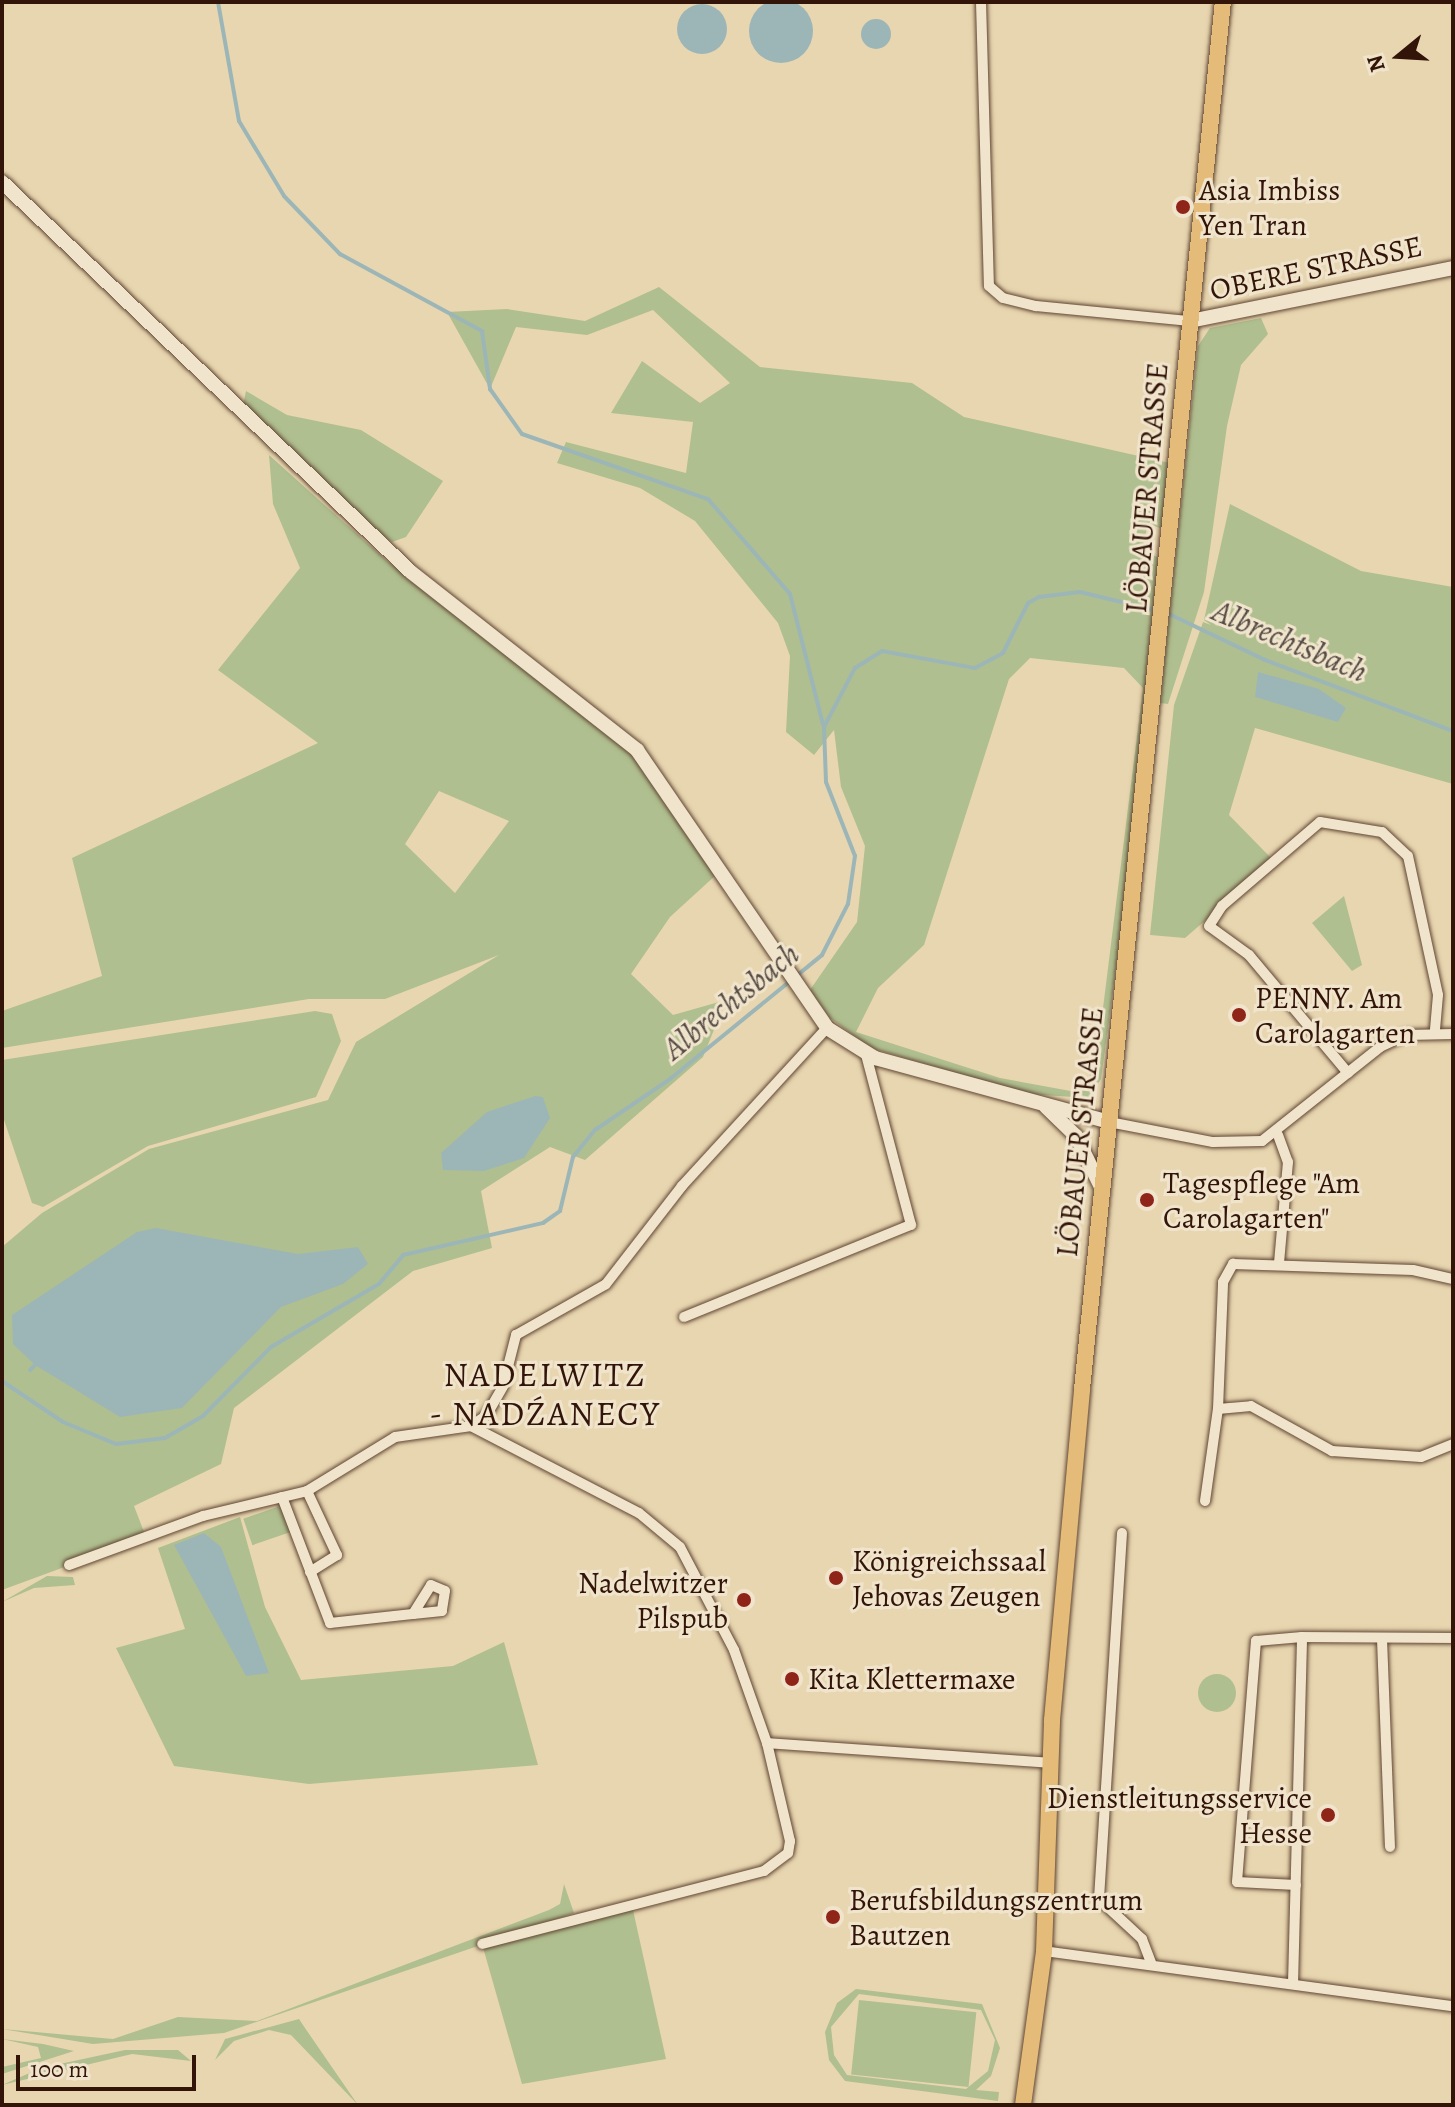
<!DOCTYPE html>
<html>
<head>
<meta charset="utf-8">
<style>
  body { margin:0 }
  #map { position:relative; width:1455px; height:2107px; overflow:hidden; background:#e8d6b0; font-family:Alegreya,serif }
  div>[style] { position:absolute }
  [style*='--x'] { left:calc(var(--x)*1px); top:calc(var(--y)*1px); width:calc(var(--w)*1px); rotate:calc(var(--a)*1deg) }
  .green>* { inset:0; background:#b0bf8f; transform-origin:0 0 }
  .round { border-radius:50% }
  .water>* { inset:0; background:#9cb6b7 }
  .stream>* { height:4px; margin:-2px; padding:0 2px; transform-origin:2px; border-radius:2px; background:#9cb6b7 }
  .roads { filter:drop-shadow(0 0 2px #604532) drop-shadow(0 0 2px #604532) }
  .street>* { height:10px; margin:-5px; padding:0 5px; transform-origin:5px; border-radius:5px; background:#f0e4cc }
  .secondary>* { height:14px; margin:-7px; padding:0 7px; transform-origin:7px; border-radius:7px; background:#f0e4cc }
  .primary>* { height:16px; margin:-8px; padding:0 8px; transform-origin:8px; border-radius:8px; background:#e4bb78 }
  .dots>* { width:22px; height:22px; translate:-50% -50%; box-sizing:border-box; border:4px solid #f0e4cc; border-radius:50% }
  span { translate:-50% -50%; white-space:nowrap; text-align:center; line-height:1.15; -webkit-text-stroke:6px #f0e4cc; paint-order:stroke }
  .poi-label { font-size:30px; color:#321508 }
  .left { translate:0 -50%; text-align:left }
  .right { translate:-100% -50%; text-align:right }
  .street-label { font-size:30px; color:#321508 }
  .water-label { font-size:32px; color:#574d45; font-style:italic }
  .quarter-label { font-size:34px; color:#321508; letter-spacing:2px }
  .frame { position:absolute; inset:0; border:4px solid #321508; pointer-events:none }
  .north { position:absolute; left:1359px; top:16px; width:80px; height:80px; -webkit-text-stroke:6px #f0e4cc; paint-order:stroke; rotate:252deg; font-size:22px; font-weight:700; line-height:32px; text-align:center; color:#321508 }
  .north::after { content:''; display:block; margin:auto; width:28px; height:36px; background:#321508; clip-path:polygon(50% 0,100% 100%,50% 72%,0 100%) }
  .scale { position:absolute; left:16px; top:2055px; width:180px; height:36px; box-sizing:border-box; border:4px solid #321508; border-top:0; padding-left:10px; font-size:24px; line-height:28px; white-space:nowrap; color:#321508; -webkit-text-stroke:6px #f0e4cc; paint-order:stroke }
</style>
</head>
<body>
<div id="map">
  <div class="green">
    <div style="clip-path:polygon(evenodd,659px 287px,760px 367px,912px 383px,964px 417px,1170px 463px,1164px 530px,1148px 523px,1142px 551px,1160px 558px,1123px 916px,1101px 1079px,1088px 1098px,1029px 1094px,871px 1048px,830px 1018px,810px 990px,857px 922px,865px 846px,841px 787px,834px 730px,814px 755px,786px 732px,790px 656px,778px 623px,695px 521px,640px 488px,557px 463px,566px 442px,686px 473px,693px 422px,611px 413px,642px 361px,700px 403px,730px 383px,653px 310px,587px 335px,516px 327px,490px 389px,447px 312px,507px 309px,585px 321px,659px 287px,1030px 658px,1124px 668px,1143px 688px,1098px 1048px,1088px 1082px,1076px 1092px,1000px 1078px,856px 1032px,878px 988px,924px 945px,1009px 679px,1030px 658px)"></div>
    <div style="clip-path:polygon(1261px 318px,1268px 334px,1241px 365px,1227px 426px,1204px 592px,1168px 704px,1160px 703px,1198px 346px,1210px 328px)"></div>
    <div style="clip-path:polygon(246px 391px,287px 415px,361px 430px,443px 481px,406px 537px,392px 542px,349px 510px,242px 410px)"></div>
    <div style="clip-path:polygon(evenodd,269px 455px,387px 561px,621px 740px,660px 784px,717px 874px,670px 917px,631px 974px,673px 1015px,726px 1000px,703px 1057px,585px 1160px,550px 1147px,481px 1191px,492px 1248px,413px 1271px,234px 1408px,221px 1464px,134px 1506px,146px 1537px,2px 1590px,2px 1247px,42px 1213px,149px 1149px,328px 1100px,356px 1042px,499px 955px,385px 999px,309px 999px,2px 1048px,2px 1011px,102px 976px,72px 858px,318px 743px,218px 670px,300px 568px,273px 504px,269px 455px,439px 791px,509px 821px,455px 893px,405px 844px,439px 791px)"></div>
    <div style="clip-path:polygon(1230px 504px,1361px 571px,1453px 587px,1453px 784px,1255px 728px,1229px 815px,1274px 861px,1185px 938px,1150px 935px,1174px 705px,1203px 622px,1211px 625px,1204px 620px)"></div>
    <div style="clip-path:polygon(1344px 896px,1362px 965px,1352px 971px,1312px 923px)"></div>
    <div style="clip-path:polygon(315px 1011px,332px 1014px,341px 1041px,316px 1097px,148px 1146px,43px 1207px,32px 1203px,2px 1114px,2px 1060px)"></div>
    <div style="left:283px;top:1505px;width:28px;height:42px;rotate:71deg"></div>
    <div style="clip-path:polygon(240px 1517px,265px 1607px,301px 1680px,453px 1666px,504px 1642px,538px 1765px,309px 1784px,174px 1766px,116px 1648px,185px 1629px,158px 1548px)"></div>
    <div style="clip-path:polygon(47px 1576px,73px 1577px,75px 1585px,34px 1588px,2px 1602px)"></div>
    <div class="round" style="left:1198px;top:1674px;width:38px;height:38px"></div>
    <div style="clip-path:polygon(564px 1884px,574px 1913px,224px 2033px,93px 2044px,2px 2029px,113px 2039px,178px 2017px,257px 2021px,549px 1910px,560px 1904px)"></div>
    <div style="clip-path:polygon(631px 1901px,666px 2059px,522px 2084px,482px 1944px)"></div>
    <div style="clip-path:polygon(evenodd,856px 1989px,982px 2004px,1000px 2048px,991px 2076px,976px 2090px,999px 2092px,998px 2101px,845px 2081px,829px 2060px,825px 2032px,837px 2003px,856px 1989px,859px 1994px,981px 2010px,995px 2040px,988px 2071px,966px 2089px,847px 2075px,834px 2055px,831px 2027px,859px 1994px)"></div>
    <div style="left:859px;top:2000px;width:118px;height:75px;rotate:6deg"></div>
    <div style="clip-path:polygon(299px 2019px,305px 2028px,358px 2105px,291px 2035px,269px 2030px,234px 2041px,215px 2060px,225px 2039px)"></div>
    <div style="clip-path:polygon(2px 2039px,43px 2044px,74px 2051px,2px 2074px,2px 2067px,41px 2058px,38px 2047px)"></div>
    <div style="clip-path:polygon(125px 2050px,178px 2050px,191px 2061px,132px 2054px,2px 2085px,41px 2068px)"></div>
  </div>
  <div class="water">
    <div class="round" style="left:749px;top:-1px;width:64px;height:64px"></div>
    <div class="round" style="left:677px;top:4px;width:50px;height:50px"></div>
    <div class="round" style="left:861px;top:19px;width:30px;height:30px"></div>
    <div style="clip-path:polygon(1258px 672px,1319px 689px,1346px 708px,1338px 722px,1255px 697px)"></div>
    <div style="clip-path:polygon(535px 1096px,543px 1097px,550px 1118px,524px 1158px,484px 1171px,443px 1170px,441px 1153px,487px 1112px)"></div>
    <div style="clip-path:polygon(156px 1228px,298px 1254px,358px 1247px,368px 1264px,343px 1284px,281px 1307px,182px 1408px,120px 1417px,35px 1365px,13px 1344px,12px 1315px,137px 1232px)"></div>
    <div style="clip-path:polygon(204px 1533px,221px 1547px,269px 1673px,246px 1676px,174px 1545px)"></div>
  </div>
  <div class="stream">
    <div style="--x:218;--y:2;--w:121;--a:80"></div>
    <div style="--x:239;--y:121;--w:87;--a:59"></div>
    <div style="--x:284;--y:196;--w:81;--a:46"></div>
    <div style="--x:340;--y:254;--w:162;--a:28.5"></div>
    <div style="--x:482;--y:331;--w:59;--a:82.1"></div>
    <div style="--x:490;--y:389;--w:55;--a:54.6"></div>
    <div style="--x:522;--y:434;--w:197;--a:19.3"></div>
    <div style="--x:708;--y:499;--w:125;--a:49.2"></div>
    <div style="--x:790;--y:594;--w:134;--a:75.8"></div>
    <div style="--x:1167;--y:613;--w:109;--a:25.6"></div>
    <div style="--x:1265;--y:660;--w:201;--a:20.7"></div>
    <div style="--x:30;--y:1370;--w:7;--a:-45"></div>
    <div style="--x:2;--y:1381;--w:73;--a:33.9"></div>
    <div style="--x:63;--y:1422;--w:57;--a:22.5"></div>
    <div style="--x:116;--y:1444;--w:49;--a:-7"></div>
    <div style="--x:165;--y:1438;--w:44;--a:-30.1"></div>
    <div style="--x:203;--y:1416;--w:97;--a:-45.4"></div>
    <div style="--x:271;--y:1347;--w:125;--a:-30.3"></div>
    <div style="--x:379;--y:1284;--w:38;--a:-50"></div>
    <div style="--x:403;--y:1255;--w:144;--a:-12.9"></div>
    <div style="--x:543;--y:1223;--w:21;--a:-35"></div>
    <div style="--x:560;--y:1211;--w:56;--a:-76.5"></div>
    <div style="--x:573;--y:1157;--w:35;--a:-51"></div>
    <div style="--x:595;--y:1130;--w:91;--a:-34.2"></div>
    <div style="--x:670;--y:1079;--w:196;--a:-39.2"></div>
    <div style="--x:822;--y:955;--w:57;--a:-63"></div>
    <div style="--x:848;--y:904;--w:49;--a:-81.7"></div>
    <div style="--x:855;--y:856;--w:79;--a:-111.4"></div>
    <div style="--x:826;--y:782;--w:55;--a:-92.1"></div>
    <div style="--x:824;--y:727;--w:67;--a:-62.3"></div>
    <div style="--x:855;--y:668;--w:32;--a:-32"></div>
    <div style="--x:882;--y:651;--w:95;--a:10.4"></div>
    <div style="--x:975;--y:668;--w:32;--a:-28"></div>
    <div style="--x:1003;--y:653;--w:56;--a:-63.4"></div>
    <div style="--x:1028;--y:603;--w:13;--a:-29"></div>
    <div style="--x:1039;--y:597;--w:41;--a:-7"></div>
    <div style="--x:1080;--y:592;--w:77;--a:13.5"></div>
  </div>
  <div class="roads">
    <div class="street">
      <div style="--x:981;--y:2;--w:284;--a:88.4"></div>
      <div style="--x:989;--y:286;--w:18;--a:41"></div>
      <div style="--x:1003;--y:298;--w:34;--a:14"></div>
      <div style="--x:1036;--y:306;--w:155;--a:5.6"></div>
      <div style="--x:1348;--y:1073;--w:154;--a:-130"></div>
      <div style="--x:1249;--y:955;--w:49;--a:-144.1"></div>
      <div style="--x:1209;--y:926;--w:24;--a:-57"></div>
      <div style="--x:1222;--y:906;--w:129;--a:-40.6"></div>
      <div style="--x:1320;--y:822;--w:63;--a:9.2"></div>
      <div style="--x:1382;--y:832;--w:35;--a:43"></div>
      <div style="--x:1408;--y:856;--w:142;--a:77.8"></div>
      <div style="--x:1438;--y:995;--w:38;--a:95"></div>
      <div style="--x:1109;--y:1122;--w:106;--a:10.9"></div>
      <div style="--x:1213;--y:1142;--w:49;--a:-1.2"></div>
      <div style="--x:1262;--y:1141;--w:151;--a:-38.5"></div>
      <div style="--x:1380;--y:1047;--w:29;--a:-25"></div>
      <div style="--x:1406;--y:1035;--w:47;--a:-1.2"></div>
      <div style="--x:1278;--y:1135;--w:29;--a:70"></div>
      <div style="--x:1288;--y:1162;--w:100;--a:95.1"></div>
      <div style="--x:684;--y:1317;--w:245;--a:-22.1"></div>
      <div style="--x:911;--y:1225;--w:176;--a:-104.8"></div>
      <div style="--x:1218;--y:1409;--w:127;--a:-87.7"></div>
      <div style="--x:1223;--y:1282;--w:21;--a:-61"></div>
      <div style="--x:1233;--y:1264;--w:180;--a:1.9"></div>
      <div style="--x:1413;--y:1270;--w:41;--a:12.7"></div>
      <div style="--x:471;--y:1426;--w:189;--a:27.4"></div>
      <div style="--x:639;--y:1513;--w:53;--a:39.7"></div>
      <div style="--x:680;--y:1547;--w:116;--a:62.3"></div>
      <div style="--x:734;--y:1650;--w:99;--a:70.5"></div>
      <div style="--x:767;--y:1743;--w:101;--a:76.8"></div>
      <div style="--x:790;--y:1841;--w:12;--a:99"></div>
      <div style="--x:788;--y:1853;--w:30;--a:143"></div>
      <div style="--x:764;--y:1871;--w:291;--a:165.5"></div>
      <div style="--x:307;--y:1491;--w:71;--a:64.9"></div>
      <div style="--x:337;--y:1555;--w:32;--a:148"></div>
      <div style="--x:282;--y:1497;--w:135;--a:69.1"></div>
      <div style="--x:330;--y:1623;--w:83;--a:-6.2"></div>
      <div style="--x:413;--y:1614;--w:34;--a:-58"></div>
      <div style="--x:431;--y:1585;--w:15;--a:23"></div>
      <div style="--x:445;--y:1591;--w:20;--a:99"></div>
      <div style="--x:442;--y:1611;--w:29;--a:174"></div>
      <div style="--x:1205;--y:1501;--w:93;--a:-82"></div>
      <div style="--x:1218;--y:1409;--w:33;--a:-5"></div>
      <div style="--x:1251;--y:1406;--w:93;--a:29.1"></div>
      <div style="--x:1332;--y:1451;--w:89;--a:3.9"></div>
      <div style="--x:1421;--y:1457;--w:35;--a:-22"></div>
      <div style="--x:1122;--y:1533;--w:367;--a:93.6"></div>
      <div style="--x:1099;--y:1899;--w:59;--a:42.9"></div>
      <div style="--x:1142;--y:1939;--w:25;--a:69"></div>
      <div style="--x:69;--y:1565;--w:143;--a:-20.1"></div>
      <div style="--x:203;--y:1516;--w:107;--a:-13.5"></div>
      <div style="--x:307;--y:1491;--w:103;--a:-31.5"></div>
      <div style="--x:395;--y:1437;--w:77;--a:-8.2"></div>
      <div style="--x:471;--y:1426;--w:18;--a:-34"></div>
      <div style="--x:486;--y:1416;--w:34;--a:-60"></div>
      <div style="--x:503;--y:1386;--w:53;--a:-75.7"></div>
      <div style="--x:516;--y:1335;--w:103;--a:-29.5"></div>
      <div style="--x:606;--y:1284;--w:124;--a:-52.2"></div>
      <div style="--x:682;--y:1186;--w:214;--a:-47.5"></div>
      <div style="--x:1382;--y:1639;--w:208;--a:87.8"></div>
      <div style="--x:767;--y:1743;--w:285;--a:4"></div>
      <div style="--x:1296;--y:1885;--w:59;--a:-177.1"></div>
      <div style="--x:1237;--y:1882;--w:242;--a:-85.5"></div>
      <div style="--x:1256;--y:1641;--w:46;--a:-5"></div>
      <div style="--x:1044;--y:1951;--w:413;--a:7.7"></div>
      <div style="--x:1293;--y:1984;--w:347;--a:-88.5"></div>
      <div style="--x:1302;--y:1637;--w:151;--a:0.4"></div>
    </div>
    <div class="secondary">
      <div style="--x:2;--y:182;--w:565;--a:43.64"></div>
      <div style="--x:411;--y:572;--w:288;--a:38.2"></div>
      <div style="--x:637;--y:750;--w:337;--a:55.6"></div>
      <div style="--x:827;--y:1028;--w:57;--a:32"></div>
      <div style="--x:875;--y:1058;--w:243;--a:15.3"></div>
      <div style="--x:1190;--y:321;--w:268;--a:-11.4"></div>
      <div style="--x:1046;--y:1107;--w:42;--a:44"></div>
      <div style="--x:1076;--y:1136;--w:59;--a:63.9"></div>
    </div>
    <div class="primary">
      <div style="--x:1023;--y:2105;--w:155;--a:-82.2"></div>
      <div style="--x:1044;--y:1951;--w:231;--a:-88"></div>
      <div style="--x:1052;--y:1720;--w:332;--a:-84.8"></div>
      <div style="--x:1082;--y:1389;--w:1394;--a:-84.2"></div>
    </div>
  </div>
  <div class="dots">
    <div style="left:1183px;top:207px;background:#8f2418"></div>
    <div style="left:1239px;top:1015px;background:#8f2418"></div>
    <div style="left:1147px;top:1200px;background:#8f2418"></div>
    <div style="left:836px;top:1578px;background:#8f2418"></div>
    <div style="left:744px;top:1600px;background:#8f2418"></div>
    <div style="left:792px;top:1679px;background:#8f2418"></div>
    <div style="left:1328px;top:1815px;background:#8f2418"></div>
    <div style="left:833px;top:1917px;background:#8f2418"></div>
  </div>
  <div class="poi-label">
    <span class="left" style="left:1199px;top:207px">Asia Imbiss<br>Yen Tran</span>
    <span class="left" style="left:1255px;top:1015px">PENNY. Am<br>Carolagarten</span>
    <span class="left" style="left:1163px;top:1200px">Tagespflege "Am<br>Carolagarten"</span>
    <span class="left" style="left:852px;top:1578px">Königreichssaal<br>Jehovas Zeugen</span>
    <span class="right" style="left:728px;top:1600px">Nadelwitzer<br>Pilspub</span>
    <span class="left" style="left:808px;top:1679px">Kita Klettermaxe</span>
    <span class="right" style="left:1312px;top:1815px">Dienstleitungsservice<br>Hesse</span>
    <span class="left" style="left:849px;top:1917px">Berufsbildungszentrum<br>Bautzen</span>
  </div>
  <div class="street-label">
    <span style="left:1316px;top:268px;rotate:-12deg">OBERE STRASSE</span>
    <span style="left:1147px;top:488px;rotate:-85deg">LÖBAUER STRASSE</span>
    <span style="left:1080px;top:1132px;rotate:-84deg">LÖBAUER STRASSE</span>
  </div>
  <div class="water-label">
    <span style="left:1290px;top:641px;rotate:23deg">Albrechtsbach</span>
    <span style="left:731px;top:1001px;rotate:-39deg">Albrechtsbach</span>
  </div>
  <div class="quarter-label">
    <span style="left:545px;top:1394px">NADELWITZ<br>- NADŹANECY</span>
  </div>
  <div class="frame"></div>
  <div class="north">N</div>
  <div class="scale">100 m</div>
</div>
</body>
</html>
